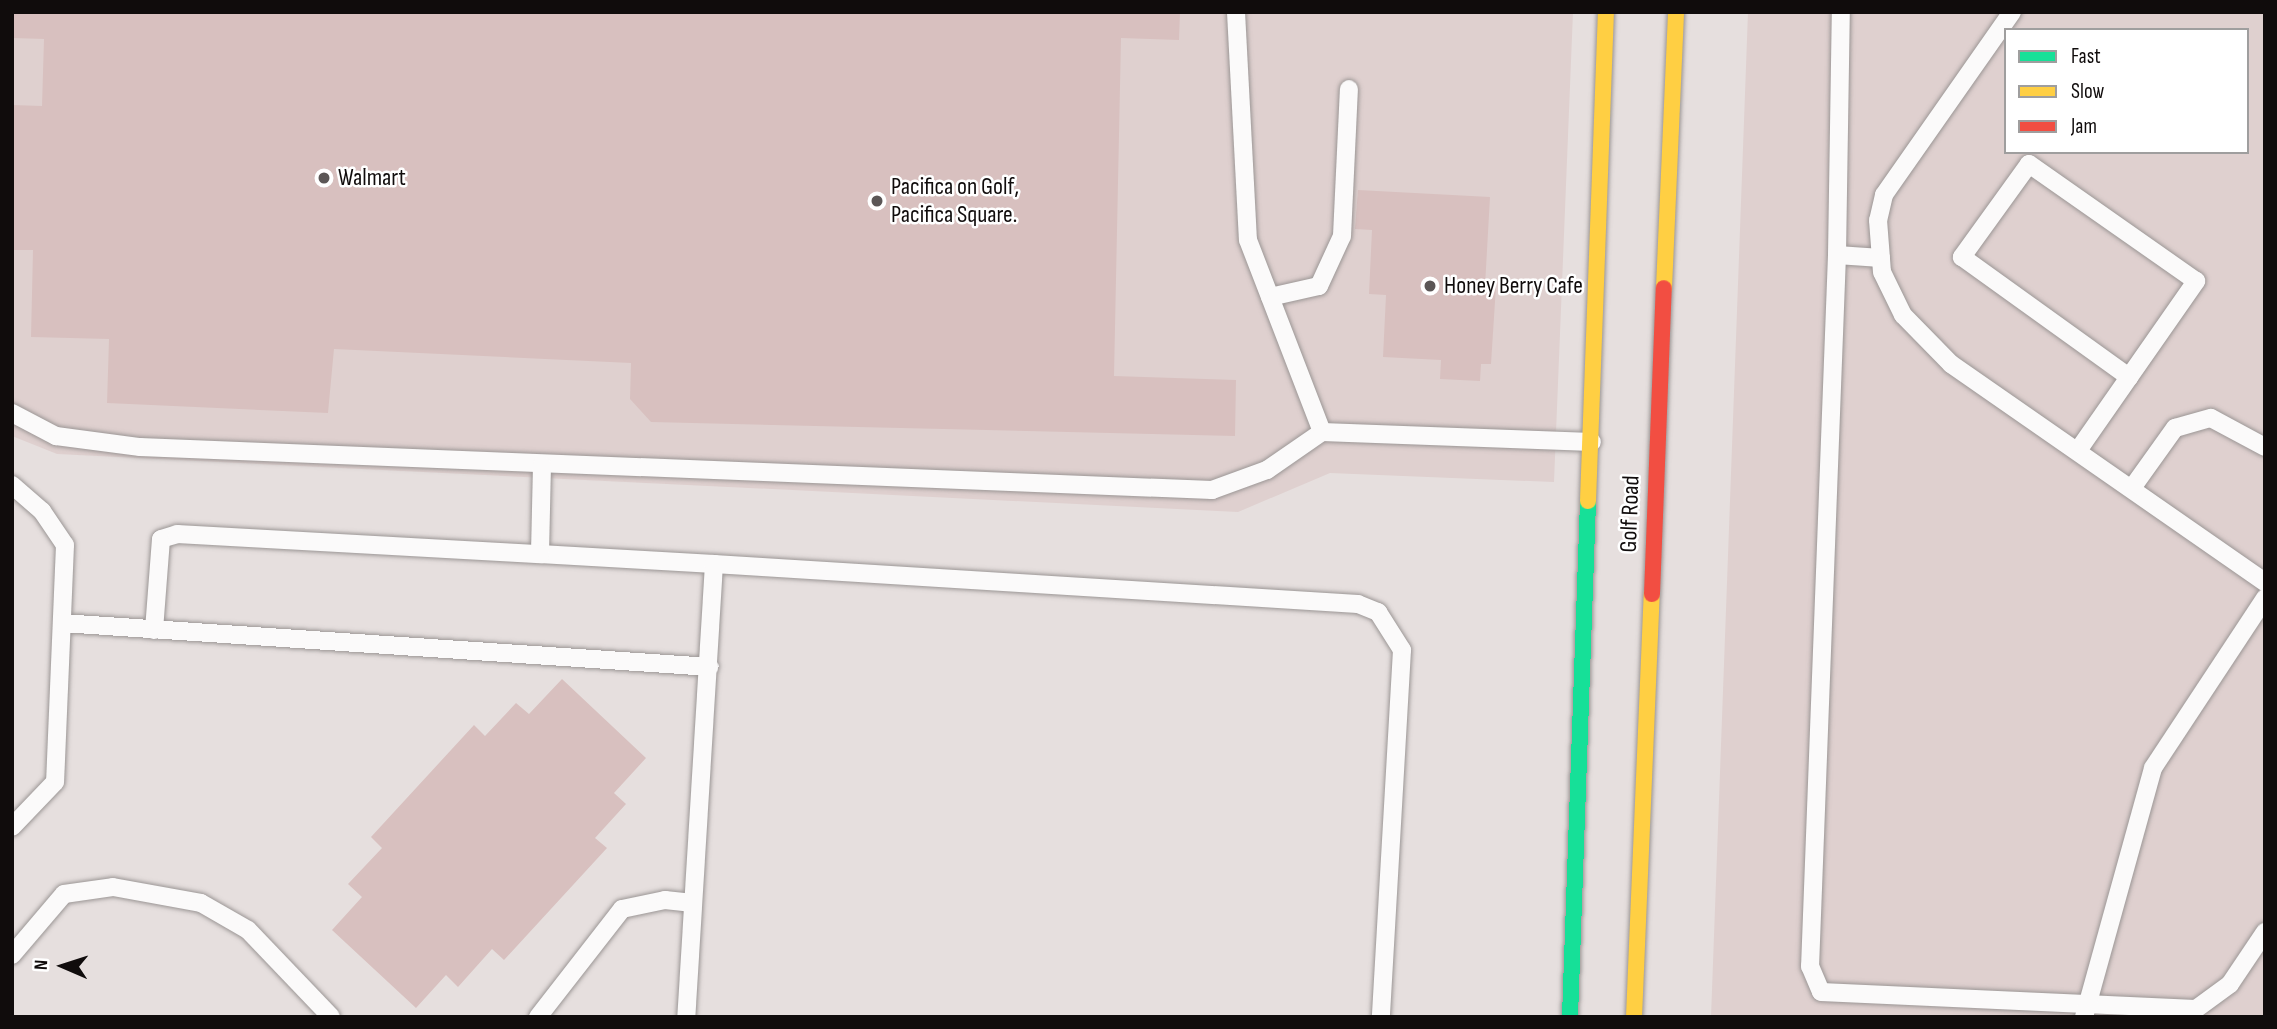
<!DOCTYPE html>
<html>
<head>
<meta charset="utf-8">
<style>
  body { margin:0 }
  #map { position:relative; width:2277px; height:1029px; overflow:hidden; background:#e6dfde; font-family:"Sofia Sans Condensed",sans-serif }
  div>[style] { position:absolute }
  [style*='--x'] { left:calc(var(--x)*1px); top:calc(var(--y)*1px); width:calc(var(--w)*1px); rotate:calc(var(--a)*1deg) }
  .built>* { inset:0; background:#dfd0cf }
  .building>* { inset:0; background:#d8c0bf }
  .roads { filter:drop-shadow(0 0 2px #9b9695) drop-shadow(0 0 2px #9b9695) }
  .lane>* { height:18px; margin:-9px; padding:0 9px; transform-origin:9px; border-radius:9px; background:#fbfafa }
  .fast>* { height:16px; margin:-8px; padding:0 8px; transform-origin:8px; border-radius:8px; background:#16e098 }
  .slow>* { height:16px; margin:-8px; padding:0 8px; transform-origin:8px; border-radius:8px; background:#ffcf43 }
  .jam>* { height:16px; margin:-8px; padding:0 8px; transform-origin:8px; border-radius:8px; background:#f24e42 }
  .dots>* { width:19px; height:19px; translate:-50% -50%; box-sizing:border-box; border:4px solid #fff; border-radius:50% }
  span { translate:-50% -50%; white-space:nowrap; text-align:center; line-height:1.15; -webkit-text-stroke:5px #fff; paint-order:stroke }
  .poi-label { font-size:24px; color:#100c0c }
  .left { translate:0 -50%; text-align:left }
  .street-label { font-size:24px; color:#100c0c }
  .frame { position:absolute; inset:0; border:14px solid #100c0c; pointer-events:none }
  .legend { position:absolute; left:2004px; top:28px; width:245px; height:126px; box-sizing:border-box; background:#fff; border:2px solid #9f9e9e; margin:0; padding:9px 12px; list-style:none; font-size:21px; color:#100c0c }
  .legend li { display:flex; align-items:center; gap:14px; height:35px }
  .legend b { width:35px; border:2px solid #9f9e9e }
  .north { position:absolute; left:28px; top:931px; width:70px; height:70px; -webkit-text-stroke:5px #fff; paint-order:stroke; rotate:273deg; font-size:19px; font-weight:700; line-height:28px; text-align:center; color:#100c0c }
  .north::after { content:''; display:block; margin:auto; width:24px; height:32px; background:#100c0c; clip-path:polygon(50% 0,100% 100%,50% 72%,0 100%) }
</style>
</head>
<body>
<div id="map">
  <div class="built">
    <div style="clip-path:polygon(12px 12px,1573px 12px,1554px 482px,1330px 473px,1238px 512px,57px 454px,12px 436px)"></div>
    <div style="clip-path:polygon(evenodd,1748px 12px,2265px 12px,2265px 1017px,1711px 1017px,1748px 12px,2006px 30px,2247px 30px,2247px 152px,2006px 152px,2006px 30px)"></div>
  </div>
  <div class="building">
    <div style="clip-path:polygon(12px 12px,1180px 12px,1179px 40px,1121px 38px,1114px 376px,1236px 380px,1235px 436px,651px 422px,630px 399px,631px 363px,334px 349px,328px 413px,107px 403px,109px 339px,31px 337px,33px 250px,12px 250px,12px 105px,42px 106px,44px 39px,12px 38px)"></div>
    <div style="clip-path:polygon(1358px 190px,1490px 197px,1485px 286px,1496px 286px,1491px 364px,1481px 364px,1480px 381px,1440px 379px,1441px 360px,1383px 357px,1386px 295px,1369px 294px,1372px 230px,1355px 229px)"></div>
    <div style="clip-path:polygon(562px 679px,646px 758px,614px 793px,626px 804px,595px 838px,607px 848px,504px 960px,492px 949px,458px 987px,446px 975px,416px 1008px,332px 930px,362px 897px,348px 884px,382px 848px,371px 837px,474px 725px,485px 736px,516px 703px,529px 714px)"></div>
  </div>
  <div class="roads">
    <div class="lane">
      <div style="--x:1236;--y:12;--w:228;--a:87"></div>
      <div style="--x:1248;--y:240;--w:206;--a:68.9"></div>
      <div style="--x:2012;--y:12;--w:223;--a:125"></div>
      <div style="--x:1884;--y:195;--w:26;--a:103"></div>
      <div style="--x:1878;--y:220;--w:52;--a:85.6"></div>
      <div style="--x:1882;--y:272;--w:48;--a:64"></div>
      <div style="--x:1903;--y:315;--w:69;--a:45.6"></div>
      <div style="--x:1951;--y:364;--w:382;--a:34.8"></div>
      <div style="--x:1837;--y:255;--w:243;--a:-89.1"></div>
      <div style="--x:1881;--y:258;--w:44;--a:-176.1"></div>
      <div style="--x:1837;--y:255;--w:712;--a:92.17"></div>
      <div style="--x:1810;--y:966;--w:28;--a:67"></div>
      <div style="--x:1821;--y:992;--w:375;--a:2.6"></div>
      <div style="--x:2196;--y:1009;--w:42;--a:-36.3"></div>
      <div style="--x:2230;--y:984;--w:63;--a:-56.1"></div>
      <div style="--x:1270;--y:297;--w:50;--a:-12.7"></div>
      <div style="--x:1319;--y:286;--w:55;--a:-65.3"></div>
      <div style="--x:1342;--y:236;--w:147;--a:-87.3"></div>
      <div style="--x:12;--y:413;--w:50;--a:27.6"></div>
      <div style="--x:56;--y:436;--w:85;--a:7.5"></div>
      <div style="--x:140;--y:447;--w:1073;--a:2.3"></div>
      <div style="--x:1212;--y:490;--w:59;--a:-20"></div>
      <div style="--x:1267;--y:470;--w:67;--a:-34.6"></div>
      <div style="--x:1322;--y:432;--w:270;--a:2.1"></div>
      <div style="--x:2079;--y:449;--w:205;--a:-55.1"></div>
      <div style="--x:2196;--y:281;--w:204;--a:-145"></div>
      <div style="--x:2029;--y:164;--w:115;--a:125.8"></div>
      <div style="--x:1962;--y:257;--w:206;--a:35.7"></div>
      <div style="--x:542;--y:465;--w:89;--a:91.3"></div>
      <div style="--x:540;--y:554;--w:174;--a:3.3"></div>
      <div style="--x:714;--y:564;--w:454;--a:93.5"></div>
      <div style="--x:12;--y:485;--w:40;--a:41"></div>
      <div style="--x:42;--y:511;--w:41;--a:55.9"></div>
      <div style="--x:65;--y:545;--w:237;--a:92.4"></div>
      <div style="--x:55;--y:782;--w:62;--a:133.7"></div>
      <div style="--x:2132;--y:488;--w:74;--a:-54.4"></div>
      <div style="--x:2175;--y:428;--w:37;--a:-16"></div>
      <div style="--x:2211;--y:418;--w:61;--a:28.2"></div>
      <div style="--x:714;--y:564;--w:645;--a:3.55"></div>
      <div style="--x:1358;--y:604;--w:22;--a:22"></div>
      <div style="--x:1378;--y:612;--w:45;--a:57.7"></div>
      <div style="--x:1402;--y:650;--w:368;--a:93.3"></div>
      <div style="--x:62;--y:623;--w:649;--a:3.88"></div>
      <div style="--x:154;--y:630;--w:91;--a:-85.6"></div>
      <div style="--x:161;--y:539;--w:17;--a:-17"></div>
      <div style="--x:177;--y:534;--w:364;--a:3.2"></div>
      <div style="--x:12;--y:955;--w:80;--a:-49.6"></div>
      <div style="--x:64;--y:894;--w:49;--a:-8.1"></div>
      <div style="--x:113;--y:887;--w:89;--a:10.3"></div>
      <div style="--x:201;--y:903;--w:54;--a:29.9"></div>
      <div style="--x:248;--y:930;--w:120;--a:46.3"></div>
      <div style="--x:538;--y:1017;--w:137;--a:-52.1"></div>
      <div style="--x:622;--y:909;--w:44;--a:-11.8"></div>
      <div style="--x:665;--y:900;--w:28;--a:6"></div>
      <div style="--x:2084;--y:1017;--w:258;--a:-74.5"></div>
      <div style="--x:2153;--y:768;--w:204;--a:-56.6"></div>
    </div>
    <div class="fast">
      <div style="--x:1570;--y:1017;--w:516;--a:-88"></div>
    </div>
    <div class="slow">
      <div style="--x:1664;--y:288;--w:276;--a:-87.5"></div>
      <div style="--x:1588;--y:501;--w:489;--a:-87.9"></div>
      <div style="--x:1634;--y:1017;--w:423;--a:-87.6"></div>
    </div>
    <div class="jam">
      <div style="--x:1652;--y:594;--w:306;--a:-87.8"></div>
    </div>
  </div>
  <div class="dots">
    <div style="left:324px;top:178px;background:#5b5656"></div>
    <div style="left:877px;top:201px;background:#5b5656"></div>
    <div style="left:1430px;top:286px;background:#5b5656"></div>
  </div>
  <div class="poi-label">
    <span class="left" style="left:338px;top:178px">Walmart</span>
    <span class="left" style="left:891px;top:201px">Pacifica on Golf,<br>Pacifica Square.</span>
    <span class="left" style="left:1444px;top:286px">Honey Berry Cafe</span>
  </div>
  <div class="street-label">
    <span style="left:1630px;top:514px;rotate:-88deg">Golf Road</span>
  </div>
  <div class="frame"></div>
  <ul class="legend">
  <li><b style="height:9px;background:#16e098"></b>Fast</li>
  <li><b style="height:9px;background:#ffcf43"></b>Slow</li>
  <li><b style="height:9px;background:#f24e42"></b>Jam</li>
  </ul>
  <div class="north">N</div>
</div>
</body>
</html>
